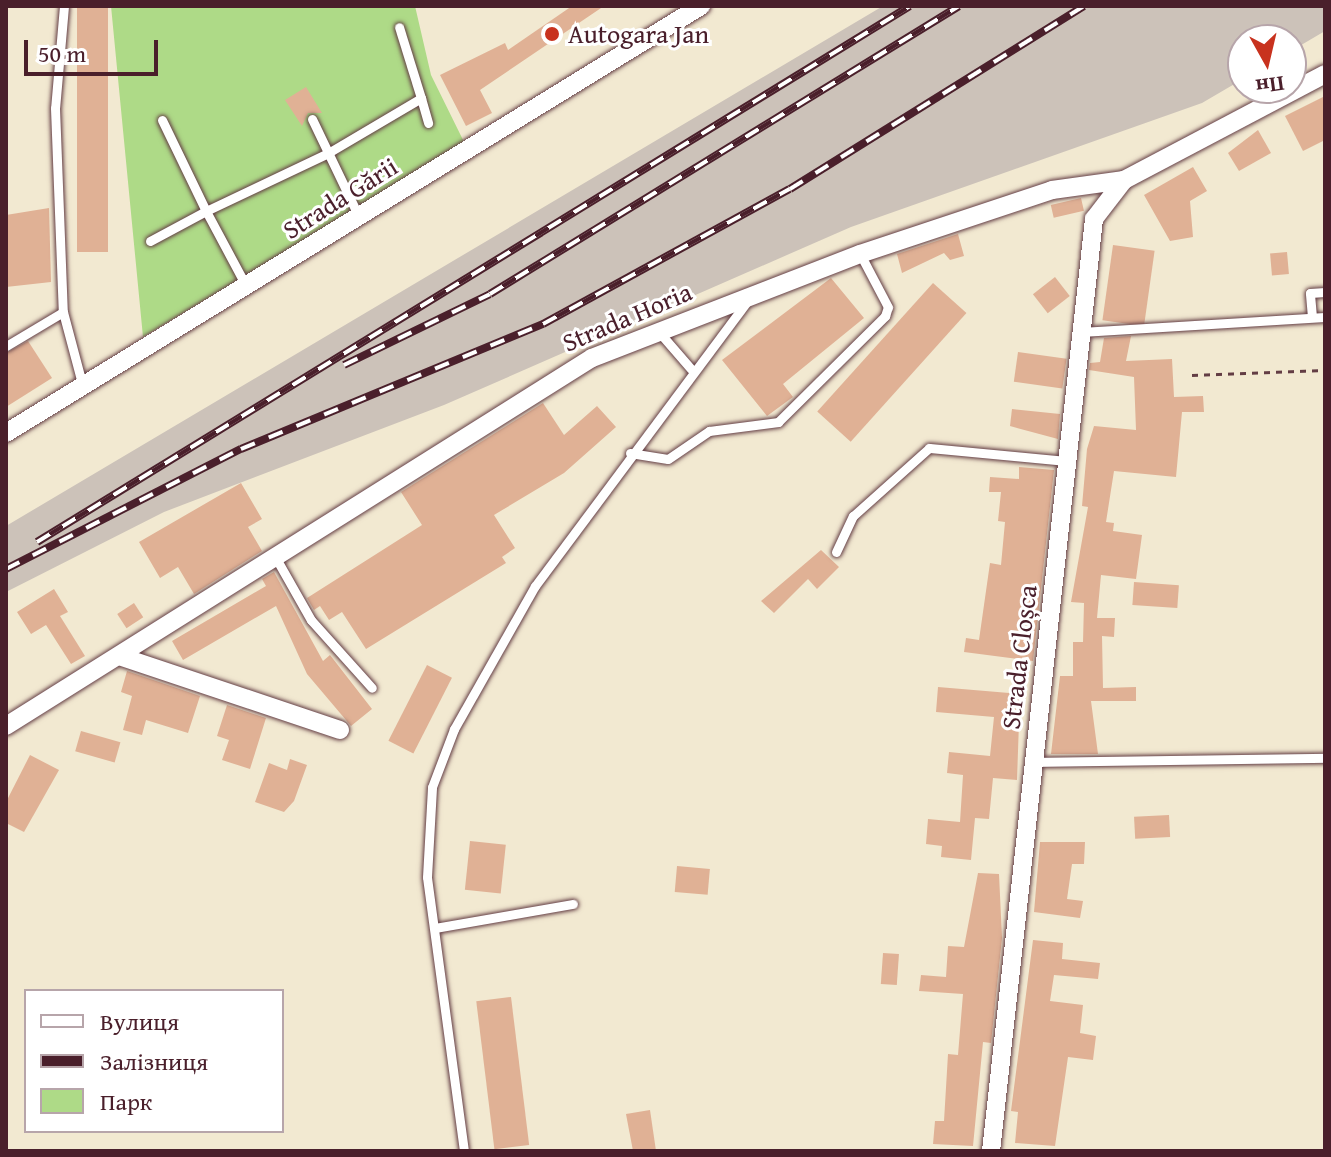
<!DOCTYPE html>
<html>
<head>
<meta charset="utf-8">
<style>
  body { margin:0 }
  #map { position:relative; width:1331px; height:1157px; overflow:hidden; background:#f2e9d1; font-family:"Gentium Book Plus",serif }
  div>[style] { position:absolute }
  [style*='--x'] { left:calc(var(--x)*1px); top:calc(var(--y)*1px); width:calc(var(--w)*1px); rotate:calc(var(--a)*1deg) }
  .industrial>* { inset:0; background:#ccc2b9 }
  .green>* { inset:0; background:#aeda87 }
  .building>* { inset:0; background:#e0b195; transform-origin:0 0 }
  .path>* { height:3px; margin-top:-1.5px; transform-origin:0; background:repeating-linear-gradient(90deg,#633d44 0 6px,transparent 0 12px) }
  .roads { filter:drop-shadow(0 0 2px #633d44) drop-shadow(0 0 2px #633d44) }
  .service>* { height:9px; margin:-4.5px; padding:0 4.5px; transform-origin:4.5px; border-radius:4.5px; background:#fff }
  .minor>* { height:18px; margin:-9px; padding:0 9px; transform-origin:9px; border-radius:9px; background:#fff }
  .rail>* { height:8px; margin-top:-4px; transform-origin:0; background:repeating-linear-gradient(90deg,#fff 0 15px,#4a1f2b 0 30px); box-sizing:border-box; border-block:2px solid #4a1f2b }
  .dots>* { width:22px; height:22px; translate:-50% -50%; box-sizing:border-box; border:4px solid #fff; border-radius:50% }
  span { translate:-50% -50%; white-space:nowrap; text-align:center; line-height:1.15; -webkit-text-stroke:6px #fff; paint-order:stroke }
  .poi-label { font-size:26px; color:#4a1f2b }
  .left { translate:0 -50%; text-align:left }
  .street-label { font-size:26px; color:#4a1f2b }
  .frame { position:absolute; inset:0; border:8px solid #4a1f2b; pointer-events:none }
  .legend { position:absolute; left:24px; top:989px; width:260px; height:144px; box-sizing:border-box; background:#fff; border:2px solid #b7a5aa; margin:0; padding:10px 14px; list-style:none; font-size:24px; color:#4a1f2b }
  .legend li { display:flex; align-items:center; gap:16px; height:40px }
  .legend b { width:40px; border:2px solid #b7a5aa }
  .north { position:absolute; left:1227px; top:24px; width:80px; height:80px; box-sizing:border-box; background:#fff; border:2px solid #b7a5aa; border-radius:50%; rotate:172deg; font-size:22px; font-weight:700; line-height:32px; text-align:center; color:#4a1f2b }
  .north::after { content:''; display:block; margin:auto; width:28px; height:36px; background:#c8321e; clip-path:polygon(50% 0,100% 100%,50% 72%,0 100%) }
  .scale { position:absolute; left:24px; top:40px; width:134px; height:36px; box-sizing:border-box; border:4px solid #4a1f2b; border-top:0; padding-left:10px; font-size:24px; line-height:28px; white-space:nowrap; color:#4a1f2b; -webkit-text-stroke:6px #fff; paint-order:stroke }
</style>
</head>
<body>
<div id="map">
  <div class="industrial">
    <div style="clip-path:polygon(883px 6px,1325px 6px,1325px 31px,1291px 51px,1291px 40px,1243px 40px,1243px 79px,1202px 103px,851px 227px,444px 405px,164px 512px,6px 592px,6px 526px)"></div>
  </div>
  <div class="green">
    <div style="clip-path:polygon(111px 6px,415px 6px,431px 75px,465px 144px,143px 337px)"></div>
  </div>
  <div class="building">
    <div style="left:77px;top:6px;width:31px;height:246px"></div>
    <div style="clip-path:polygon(572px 6px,604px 6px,480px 90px,492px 113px,466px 126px,440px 75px,505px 43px,508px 50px)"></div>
    <div style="clip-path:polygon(306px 87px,322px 113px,308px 113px,302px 126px,285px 100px)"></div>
    <div style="clip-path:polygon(1325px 96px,1325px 140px,1303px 151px,1285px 116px)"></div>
    <div style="clip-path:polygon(1258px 130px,1271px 153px,1239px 171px,1228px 153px)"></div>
    <div style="clip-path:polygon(1193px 167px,1207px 191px,1190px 201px,1193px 237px,1170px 241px,1144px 195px)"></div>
    <div style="left:1081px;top:198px;width:13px;height:31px;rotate:77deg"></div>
    <div style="clip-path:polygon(49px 208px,51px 282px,6px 287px,6px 215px)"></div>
    <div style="clip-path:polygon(958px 234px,964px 256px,950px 260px,944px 253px,902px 273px,897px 254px)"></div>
    <div style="left:1113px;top:245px;width:42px;height:76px;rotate:8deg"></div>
    <div style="left:1287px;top:252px;width:22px;height:17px;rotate:85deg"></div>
    <div style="left:1055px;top:277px;width:24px;height:28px;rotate:52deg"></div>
    <div style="clip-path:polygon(831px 278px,864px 318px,783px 384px,793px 397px,767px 416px,722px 360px)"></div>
    <div style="left:933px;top:283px;width:45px;height:173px;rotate:42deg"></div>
    <div style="clip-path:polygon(1131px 336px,1126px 361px,1172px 359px,1174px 397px,1203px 396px,1204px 412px,1182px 412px,1176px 477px,1114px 471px,1106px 522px,1114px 523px,1113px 531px,1142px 535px,1136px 579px,1101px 575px,1097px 618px,1115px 618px,1114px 637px,1102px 636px,1103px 688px,1136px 687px,1136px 701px,1091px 701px,1098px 754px,1051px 754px,1060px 676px,1073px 676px,1073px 642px,1083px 642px,1084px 603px,1071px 602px,1088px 507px,1082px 506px,1087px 449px,1094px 426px,1136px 430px,1134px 377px,1089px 370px,1090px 363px,1100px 362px,1104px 338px)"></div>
    <div style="clip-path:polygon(28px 341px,52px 378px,6px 407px,6px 353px)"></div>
    <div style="left:1018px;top:352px;width:49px;height:30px;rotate:8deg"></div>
    <div style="clip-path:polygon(543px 403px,564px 435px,597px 406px,616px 427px,564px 473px,494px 515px,515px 548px,502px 557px,506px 563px,366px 649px,342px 612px,329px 620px,320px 606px,314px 610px,307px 598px,422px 525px,401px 492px)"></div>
    <div style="clip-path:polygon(1012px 409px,1060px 414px,1058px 439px,1010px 426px)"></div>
    <div style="clip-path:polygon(1019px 467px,1054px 470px,1033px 661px,964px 652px,966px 638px,979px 640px,990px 563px,1001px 565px,1005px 522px,998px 521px,1001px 492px,989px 492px,990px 477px,1019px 479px)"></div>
    <div style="clip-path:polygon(241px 483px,262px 519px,248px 527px,262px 551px,194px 594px,178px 567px,160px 578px,139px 542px)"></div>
    <div style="clip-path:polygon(821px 550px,839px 567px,817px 589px,808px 579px,774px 613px,761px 601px)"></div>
    <div style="clip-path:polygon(274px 572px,323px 661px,330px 655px,372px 709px,351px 726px,307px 674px,276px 606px,183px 660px,172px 641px,266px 586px,262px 579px)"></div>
    <div style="left:1134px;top:582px;width:45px;height:23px;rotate:4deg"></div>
    <div style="clip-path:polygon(54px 589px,68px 612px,60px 616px,85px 656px,71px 664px,46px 625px,31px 634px,17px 612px)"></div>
    <div style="left:134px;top:603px;width:17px;height:20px;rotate:57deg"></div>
    <div style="left:427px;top:665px;width:28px;height:85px;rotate:27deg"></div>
    <div style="clip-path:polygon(127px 671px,200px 696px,188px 733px,146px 720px,142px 735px,123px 730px,132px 696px,121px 692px)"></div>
    <div style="clip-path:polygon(938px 687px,1020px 694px,1017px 780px,993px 778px,989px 819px,975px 818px,971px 860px,941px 857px,942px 846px,926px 844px,928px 819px,960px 822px,963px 775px,947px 773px,949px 752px,990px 756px,994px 717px,936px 712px)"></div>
    <div style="clip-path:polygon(227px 705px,266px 718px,250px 769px,222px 760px,229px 740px,217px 736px)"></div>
    <div style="left:81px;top:731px;width:41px;height:21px;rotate:16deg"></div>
    <div style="clip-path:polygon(30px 755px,59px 770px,24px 832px,6px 823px,6px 802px)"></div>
    <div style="clip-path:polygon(290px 759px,307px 765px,294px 801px,284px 812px,255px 802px,269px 763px,287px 770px)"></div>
    <div style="left:1169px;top:815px;width:22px;height:35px;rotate:87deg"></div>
    <div style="left:470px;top:841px;width:36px;height:49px;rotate:6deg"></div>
    <div style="clip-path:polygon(1040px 842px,1085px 842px,1084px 864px,1072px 864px,1067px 899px,1083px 901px,1080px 918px,1034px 912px)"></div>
    <div style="left:677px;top:866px;width:33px;height:26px;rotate:5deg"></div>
    <div style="clip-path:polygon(978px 873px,999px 874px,1002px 938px,991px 1043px,983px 1042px,973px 1146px,933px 1144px,935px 1121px,944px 1121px,948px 1054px,958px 1055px,963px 994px,919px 991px,921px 975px,946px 977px,948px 946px,964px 947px)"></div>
    <div style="clip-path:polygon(1033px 940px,1063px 943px,1062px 959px,1100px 963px,1098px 979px,1054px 975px,1050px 1001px,1083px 1005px,1080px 1033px,1096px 1036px,1093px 1060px,1068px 1057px,1055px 1146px,1015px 1143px,1018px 1112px,1011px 1111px)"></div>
    <div style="left:883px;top:953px;width:16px;height:31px;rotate:4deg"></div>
    <div style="left:511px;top:997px;width:149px;height:35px;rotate:83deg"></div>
    <div style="clip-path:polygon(650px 1110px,656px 1151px,633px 1151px,626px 1114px)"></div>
  </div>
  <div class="path">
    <div style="--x:1192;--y:375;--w:133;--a:-2.2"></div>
  </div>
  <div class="roads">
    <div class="service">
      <div style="--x:64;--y:6;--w:102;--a:95"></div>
      <div style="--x:55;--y:108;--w:204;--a:87.8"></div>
      <div style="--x:63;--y:312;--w:78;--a:75.1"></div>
      <div style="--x:421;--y:98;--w:26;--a:74"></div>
      <div style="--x:312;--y:119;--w:109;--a:64.4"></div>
      <div style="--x:162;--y:120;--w:101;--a:64.2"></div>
      <div style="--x:206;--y:211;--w:135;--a:-25.4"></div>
      <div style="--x:328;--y:153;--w:108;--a:-30.6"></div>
      <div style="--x:421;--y:98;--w:74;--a:-107.2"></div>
      <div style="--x:150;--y:241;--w:64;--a:-28.2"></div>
      <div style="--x:206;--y:211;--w:85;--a:61.9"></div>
      <div style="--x:1312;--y:317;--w:24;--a:-95"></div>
      <div style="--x:1310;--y:293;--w:15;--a:-4"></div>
      <div style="--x:659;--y:332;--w:49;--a:49.1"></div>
      <div style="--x:1081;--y:332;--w:244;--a:-3.5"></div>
      <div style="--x:6;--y:346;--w:66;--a:-30.8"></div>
      <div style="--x:630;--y:453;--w:38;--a:9"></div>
      <div style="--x:668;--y:459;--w:50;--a:-34.3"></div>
      <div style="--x:709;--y:431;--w:70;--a:-7.4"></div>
      <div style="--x:778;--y:422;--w:151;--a:-44.7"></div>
      <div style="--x:885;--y:316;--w:9;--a:-72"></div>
      <div style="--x:888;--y:307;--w:60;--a:-117.8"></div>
      <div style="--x:836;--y:552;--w:40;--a:-65"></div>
      <div style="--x:853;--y:516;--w:102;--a:-41.8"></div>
      <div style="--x:929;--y:448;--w:139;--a:5.4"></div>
      <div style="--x:277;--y:560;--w:69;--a:60.5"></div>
      <div style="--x:311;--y:620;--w:91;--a:48.1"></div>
      <div style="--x:1033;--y:762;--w:292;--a:-0.8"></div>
      <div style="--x:435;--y:928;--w:140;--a:-9.9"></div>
      <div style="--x:464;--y:1151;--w:276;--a:-97.7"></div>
      <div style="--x:427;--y:877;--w:90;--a:-86.8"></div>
      <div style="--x:432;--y:787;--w:62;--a:-69.2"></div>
      <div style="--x:454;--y:729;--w:164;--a:-60.5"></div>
      <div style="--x:535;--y:586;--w:354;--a:-53.3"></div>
    </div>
    <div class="minor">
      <div style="--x:6;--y:433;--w:816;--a:-31.57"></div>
      <div style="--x:119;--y:656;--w:233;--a:18.5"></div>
      <div style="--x:6;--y:726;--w:692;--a:-32.13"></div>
      <div style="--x:592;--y:358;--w:287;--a:-21.2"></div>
      <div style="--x:860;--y:254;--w:202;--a:-18.4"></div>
      <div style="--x:1052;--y:190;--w:73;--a:-7.9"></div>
      <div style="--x:1124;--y:180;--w:227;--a:-27.8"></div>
      <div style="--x:991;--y:1151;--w:938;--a:-83.69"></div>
      <div style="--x:1094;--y:219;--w:49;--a:-52.4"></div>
    </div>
  </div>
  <div class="rail">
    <div style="--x:344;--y:365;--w:162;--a:-25.9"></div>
    <div style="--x:490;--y:294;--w:550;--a:-31.55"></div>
    <div style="--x:37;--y:542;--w:1024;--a:-31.55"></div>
    <div style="--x:6;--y:569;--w:264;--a:-27.1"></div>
    <div style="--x:241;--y:449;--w:327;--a:-22.5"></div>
    <div style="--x:543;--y:324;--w:281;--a:-28.7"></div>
    <div style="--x:790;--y:189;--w:346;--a:-31.9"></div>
  </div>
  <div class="dots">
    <div style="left:552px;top:34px;background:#c8321e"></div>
  </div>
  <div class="poi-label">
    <span class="left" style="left:568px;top:34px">Autogara Jan</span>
  </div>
  <div class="street-label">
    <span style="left:340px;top:198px;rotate:-32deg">Strada Gării</span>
    <span style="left:627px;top:317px;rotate:-23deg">Strada Horia</span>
    <span style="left:1019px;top:657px;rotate:-83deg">Strada Cloșca</span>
  </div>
  <div class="frame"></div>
  <ul class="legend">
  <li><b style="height:10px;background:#fff"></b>Вулиця</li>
  <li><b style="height:10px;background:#4a1f2b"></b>Залізниця</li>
  <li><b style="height:22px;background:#aeda87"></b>Парк</li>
  </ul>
  <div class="north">Пн</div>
  <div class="scale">50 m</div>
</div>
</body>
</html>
